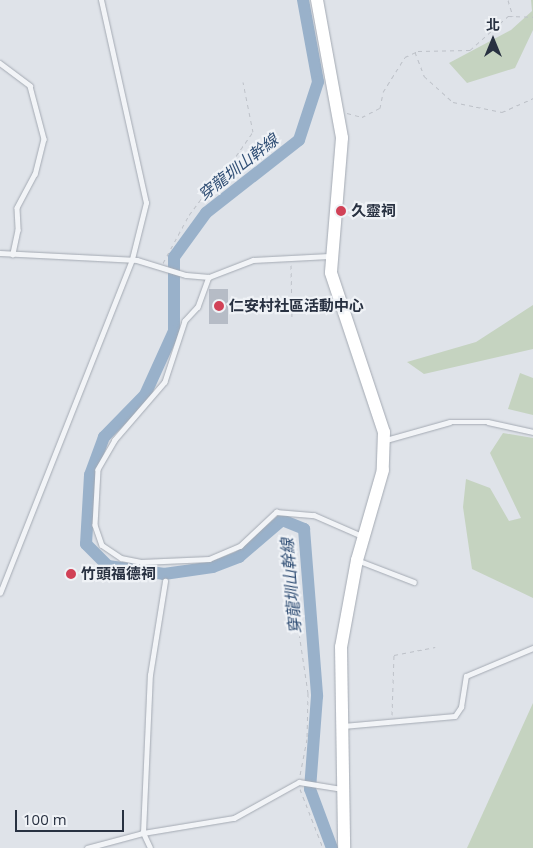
<!DOCTYPE html>
<html>
<head>
<meta charset="utf-8">
<style>
  body { margin:0 }
  #map { position:relative; width:533px; height:848px; overflow:hidden; background:#dfe3e9; font-family:"Open Sans","Noto Sans TC",sans-serif }
  div>[style] { position:absolute }
  [style*='--x'] { left:calc(var(--x)*1px); top:calc(var(--y)*1px); width:calc(var(--w)*1px); rotate:calc(var(--a)*1deg) }
  .green>* { inset:0; background:#c5d3c0 }
  .river>* { height:12px; margin:-6px; padding:0 6px; transform-origin:6px; border-radius:6px; background:#99b1ca }
  .building>* { inset:0; background:#b6bcc6; transform-origin:0 0 }
  .path>* { height:1px; margin-top:-0.5px; transform-origin:0; background:repeating-linear-gradient(90deg,#bdc1c8 0 4px,transparent 0 8px) }
  .roads { filter:drop-shadow(0 0 1px #a4aab3) drop-shadow(0 0 1px #a4aab3) }
  .lane>* { height:4.5px; margin:-2.25px; padding:0 2.25px; transform-origin:2.25px; border-radius:2.25px; background:#f2f4f7 }
  .secondary>* { height:12px; margin:-6px; padding:0 6px; transform-origin:6px; border-radius:6px; background:#fff }
  .dots>* { width:14px; height:14px; translate:-50% -50%; box-sizing:border-box; border:2px solid #eff2f6; border-radius:50% }
  span { translate:-50% -50%; white-space:nowrap; text-align:center; line-height:1.15; -webkit-text-stroke:4.5px #eff2f6; paint-order:stroke }
  .poi-label { font-size:15px; color:#283141; font-weight:700 }
  .left { translate:0 -50%; text-align:left }
  .water-label { font-size:16px; color:#314f75; font-style:italic }
  .north { position:absolute; left:468px; top:15px; width:50px; height:50px; -webkit-text-stroke:4px #eff2f6; paint-order:stroke; rotate:0deg; font-size:14px; font-weight:700; line-height:20px; text-align:center; color:#283141 }
  .north::after { content:''; display:block; margin:auto; width:18px; height:22px; background:#283141; clip-path:polygon(50% 0,100% 100%,50% 72%,0 100%) }
  .scale { position:absolute; left:15px; top:810px; width:109px; height:22px; box-sizing:border-box; border:2px solid #283141; border-top:0; padding-left:6px; font-size:15px; line-height:18px; white-space:nowrap; color:#283141; -webkit-text-stroke:4px #eff2f6; paint-order:stroke }
</style>
</head>
<body>
<div id="map">
  <div class="green">
    <div style="clip-path:polygon(531px 0,533px 0,533px 30px,515px 68px,467px 83px,449px 63px,511px 30px,532px 11px)"></div>
    <div style="clip-path:polygon(533px 305px,533px 349px,424px 374px,407px 362px,476px 342px)"></div>
    <div style="clip-path:polygon(520px 373px,533px 378px,533px 415px,508px 409px)"></div>
    <div style="clip-path:polygon(503px 433px,533px 438px,533px 598px,472px 569px,463px 507px,466px 479px,490px 488px,509px 521px,521px 518px,490px 453px)"></div>
    <div style="clip-path:polygon(533px 703px,533px 848px,467px 848px)"></div>
  </div>
  <div class="river">
    <div style="--x:303;--y:0;--w:83;--a:79.6"></div>
    <div style="--x:318;--y:82;--w:61;--a:108.1"></div>
    <div style="--x:299;--y:140;--w:118;--a:141.9"></div>
    <div style="--x:206;--y:213;--w:54;--a:126"></div>
    <div style="--x:174;--y:257;--w:74;--a:90"></div>
    <div style="--x:174;--y:331;--w:70;--a:114.4"></div>
    <div style="--x:145;--y:395;--w:59;--a:134.3"></div>
    <div style="--x:104;--y:437;--w:40;--a:110.2"></div>
    <div style="--x:90;--y:475;--w:69;--a:93.3"></div>
    <div style="--x:86;--y:544;--w:31;--a:45"></div>
    <div style="--x:108;--y:566;--w:57;--a:8.1"></div>
    <div style="--x:164;--y:574;--w:49;--a:-8.1"></div>
    <div style="--x:213;--y:567;--w:28;--a:-21"></div>
    <div style="--x:239;--y:557;--w:57;--a:-40.7"></div>
    <div style="--x:282;--y:520;--w:24;--a:22"></div>
    <div style="--x:304;--y:529;--w:168;--a:85.5"></div>
    <div style="--x:317;--y:696;--w:93;--a:94.3"></div>
    <div style="--x:310;--y:789;--w:63;--a:69.6"></div>
  </div>
  <div class="building">
    <div style="left:209px;top:289px;width:19px;height:35px"></div>
  </div>
  <div class="path">
    <div style="--x:508;--y:0;--w:17;--a:73"></div>
    <div style="--x:415;--y:52;--w:26;--a:69"></div>
    <div style="--x:424;--y:76;--w:39;--a:42"></div>
    <div style="--x:453;--y:102;--w:50;--a:11.5"></div>
    <div style="--x:502;--y:112;--w:34;--a:-24"></div>
    <div style="--x:347;--y:113;--w:16;--a:15"></div>
    <div style="--x:362;--y:117;--w:20;--a:-27"></div>
    <div style="--x:380;--y:108;--w:16;--a:-79"></div>
    <div style="--x:383;--y:92;--w:41;--a:-57.8"></div>
    <div style="--x:405;--y:57;--w:14;--a:-25"></div>
    <div style="--x:418;--y:51;--w:52;--a:-1.1"></div>
    <div style="--x:470;--y:50;--w:51;--a:-41.8"></div>
    <div style="--x:508;--y:16;--w:25;--a:2"></div>
    <div style="--x:163;--y:263;--w:55;--a:-61.6"></div>
    <div style="--x:189;--y:215;--w:25;--a:-53"></div>
    <div style="--x:204;--y:195;--w:32;--a:-36"></div>
    <div style="--x:230;--y:176;--w:21;--a:-73"></div>
    <div style="--x:236;--y:156;--w:29;--a:-55"></div>
    <div style="--x:253;--y:132;--w:51;--a:-101.3"></div>
    <div style="--x:291;--y:265;--w:55;--a:89"></div>
    <div style="--x:290;--y:625;--w:8;--a:7"></div>
    <div style="--x:298;--y:626;--w:68;--a:81.5"></div>
    <div style="--x:308;--y:693;--w:46;--a:91.2"></div>
    <div style="--x:307;--y:739;--w:37;--a:101"></div>
    <div style="--x:392;--y:715;--w:60;--a:-88.1"></div>
    <div style="--x:394;--y:655;--w:42;--a:-11"></div>
    <div style="--x:300;--y:789;--w:63;--a:68.7"></div>
  </div>
  <div class="roads">
    <div class="lane">
      <div style="--x:0;--y:63;--w:38;--a:37"></div>
      <div style="--x:30;--y:86;--w:55;--a:75.2"></div>
      <div style="--x:44;--y:139;--w:36;--a:104"></div>
      <div style="--x:35;--y:174;--w:38;--a:118"></div>
      <div style="--x:17;--y:208;--w:22;--a:87"></div>
      <div style="--x:18;--y:230;--w:25;--a:102"></div>
      <div style="--x:0;--y:253;--w:137;--a:2.9"></div>
      <div style="--x:137;--y:260;--w:51;--a:17"></div>
      <div style="--x:186;--y:275;--w:23;--a:5"></div>
      <div style="--x:209;--y:277;--w:47;--a:-21.1"></div>
      <div style="--x:253;--y:260;--w:76;--a:-3"></div>
      <div style="--x:209;--y:277;--w:32;--a:110"></div>
      <div style="--x:198;--y:307;--w:19;--a:133"></div>
      <div style="--x:185;--y:321;--w:64;--a:108.2"></div>
      <div style="--x:165;--y:382;--w:77;--a:130.8"></div>
      <div style="--x:115;--y:440;--w:34;--a:120"></div>
      <div style="--x:98;--y:470;--w:55;--a:93.1"></div>
      <div style="--x:95;--y:525;--w:21;--a:71"></div>
      <div style="--x:102;--y:545;--w:23;--a:34"></div>
      <div style="--x:121;--y:558;--w:20;--a:11"></div>
      <div style="--x:141;--y:562;--w:68;--a:-2.5"></div>
      <div style="--x:209;--y:559;--w:34;--a:-23"></div>
      <div style="--x:240;--y:546;--w:50;--a:-43.4"></div>
      <div style="--x:276;--y:512;--w:38;--a:5"></div>
      <div style="--x:314;--y:515;--w:52;--a:23.6"></div>
      <div style="--x:386;--y:440;--w:66;--a:-15.7"></div>
      <div style="--x:450;--y:422;--w:38;--a:0"></div>
      <div style="--x:488;--y:422;--w:46;--a:12.5"></div>
      <div style="--x:357;--y:560;--w:61;--a:21.1"></div>
      <div style="--x:0;--y:593;--w:359;--a:-68.4"></div>
      <div style="--x:132;--y:259;--w:58;--a:-76"></div>
      <div style="--x:146;--y:203;--w:208;--a:-102.5"></div>
      <div style="--x:343;--y:726;--w:112;--a:-5.1"></div>
      <div style="--x:455;--y:716;--w:11;--a:-56"></div>
      <div style="--x:461;--y:707;--w:31;--a:-81"></div>
      <div style="--x:466;--y:676;--w:73;--a:-22.7"></div>
      <div style="--x:87;--y:848;--w:58;--a:-15"></div>
      <div style="--x:143;--y:833;--w:92;--a:-9.4"></div>
      <div style="--x:234;--y:818;--w:74;--a:-29"></div>
      <div style="--x:299;--y:782;--w:44;--a:9.2"></div>
      <div style="--x:150;--y:848;--w:17;--a:-115"></div>
      <div style="--x:143;--y:833;--w:158;--a:-87.5"></div>
      <div style="--x:150;--y:675;--w:95;--a:-80.9"></div>
    </div>
    <div class="secondary">
      <div style="--x:317;--y:0;--w:140;--a:79.7"></div>
      <div style="--x:342;--y:138;--w:135;--a:94.7"></div>
      <div style="--x:331;--y:273;--w:168;--a:71.6"></div>
      <div style="--x:384;--y:432;--w:38;--a:92"></div>
      <div style="--x:383;--y:470;--w:94;--a:106.1"></div>
      <div style="--x:357;--y:560;--w:88;--a:100.4"></div>
      <div style="--x:341;--y:647;--w:201;--a:89.1"></div>
    </div>
  </div>
  <div class="dots">
    <div style="left:341px;top:211px;background:#d14156"></div>
    <div style="left:219px;top:306px;background:#d14156"></div>
    <div style="left:71px;top:574px;background:#d14156"></div>
  </div>
  <div class="poi-label">
    <span class="left" style="left:351px;top:211px">久靈祠</span>
    <span class="left" style="left:229px;top:306px">仁安村社區活動中心</span>
    <span class="left" style="left:81px;top:574px">竹頭福德祠</span>
  </div>
  <div class="water-label">
    <span style="left:238px;top:167px;rotate:-38deg">穿龍圳山幹線</span>
    <span style="left:291px;top:586px;rotate:-95deg">穿龍圳山幹線</span>
  </div>
  <div class="north">北</div>
  <div class="scale">100 m</div>
</div>
</body>
</html>
